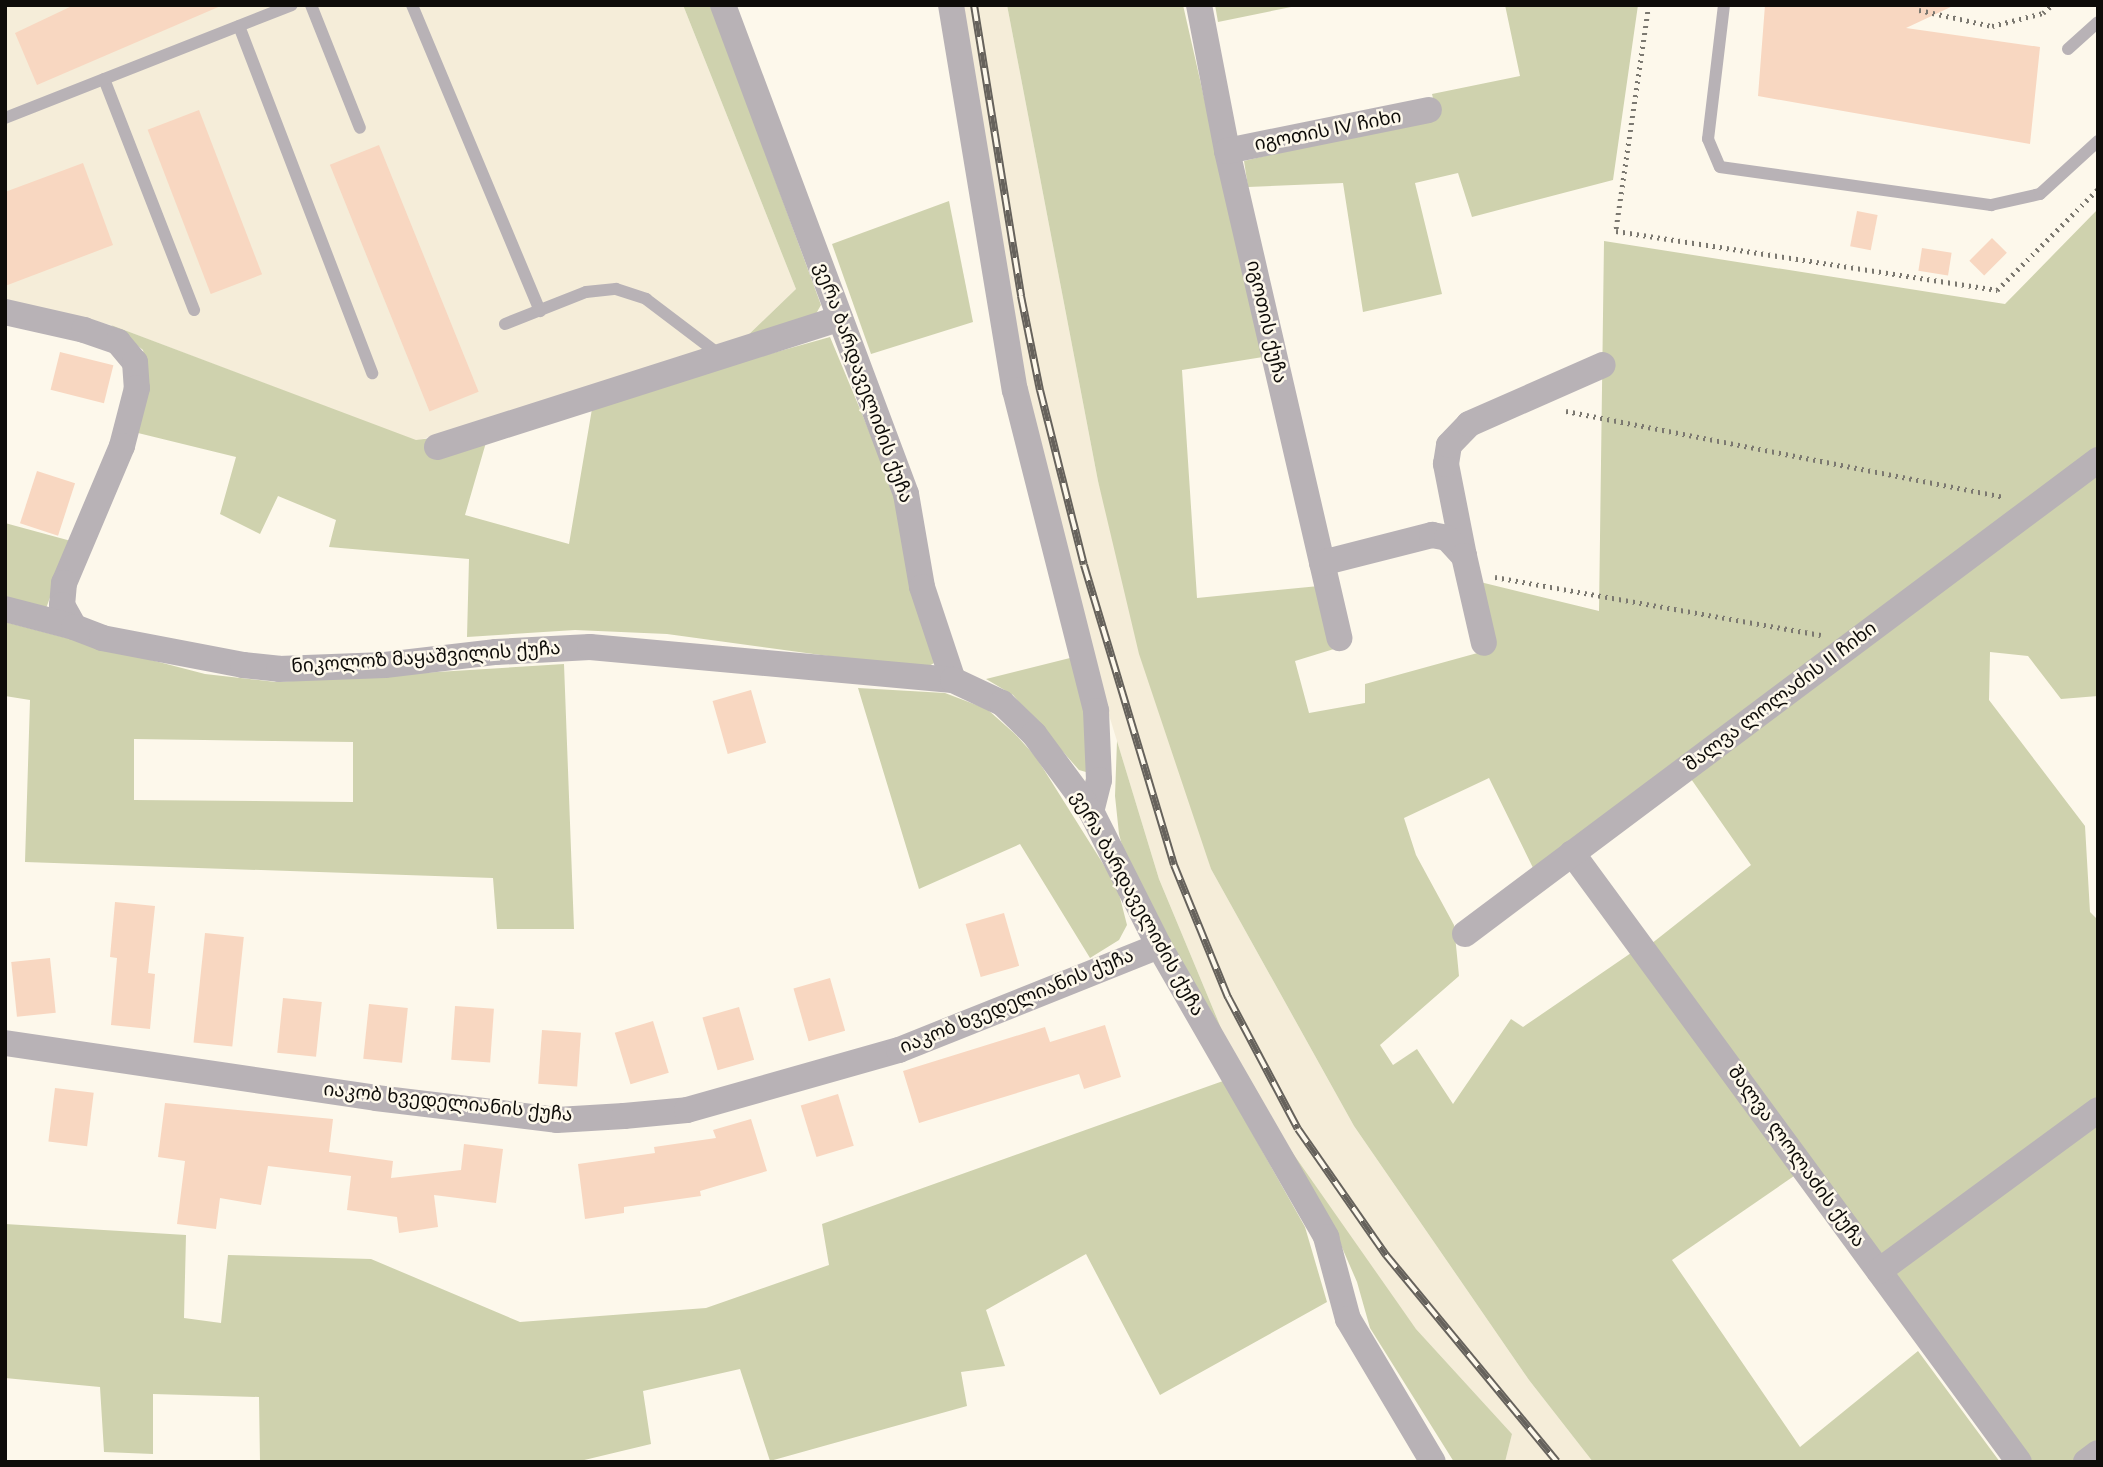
<!DOCTYPE html>
<html>
<head>
<meta charset="utf-8">
<style>
  body { margin:0 }
  #map { position:relative; width:2103px; height:1467px; overflow:hidden; background:#fdf8eb; font-family:"Varela Round","Noto Sans Georgian",sans-serif }
  div>[style] { position:absolute }
  [style*='--x'] { left:calc(var(--x)*1px); top:calc(var(--y)*1px); width:calc(var(--w)*1px); rotate:calc(var(--a)*1deg) }
  .built>* { inset:0; background:#f5edd9 }
  .green>* { inset:0; background:#cfd2ae }
  .building>* { inset:0; background:#f8d7c1; transform-origin:0 0 }
  .path>* { height:4.5px; margin-top:-2.25px; transform-origin:0; background:repeating-linear-gradient(90deg,#7b7870 0 2px,transparent 0 7px) }
  .service>* { height:12px; margin:-6px; padding:0 6px; transform-origin:6px; border-radius:6px; background:#b8b2b6 }
  .minor>* { height:26px; margin:-13px; padding:0 13px; transform-origin:13px; border-radius:13px; background:#b8b2b6 }
  .rail>* { height:8px; margin-top:-4px; transform-origin:0; background:repeating-linear-gradient(90deg,#fdf8eb 0 16px,#66625c 0 32px); box-sizing:border-box; border-block:2px solid #66625c }
  span { translate:-50% -50%; white-space:nowrap; text-align:center; line-height:1.15; -webkit-text-stroke:5px #fdf8eb; paint-order:stroke }
  .street-label { font-size:19px; color:#0e0c09 }
  .frame { position:absolute; inset:0; border:7px solid #0e0c09; pointer-events:none }
</style>
</head>
<body>
<div id="map">
  <div class="built">
    <div style="clip-path:polygon(5px 5px,683px 5px,796px 289px,743px 340px,416px 441px,111px 325px,5px 300px)"></div>
    <div style="clip-path:polygon(959px 5px,1007px 5px,1098px 481px,1211px 869px,1354px 1126px,1529px 1380px,1593px 1462px,1505px 1462px,1512px 1434px,1416px 1329px,1349px 1240px,1280px 1135px,1226px 1040px,1159px 879px,1042px 495px)"></div>
  </div>
  <div class="green">
    <div style="clip-path:polygon(683px 5px,711px 5px,821px 305px,813px 319px,743px 340px,796px 289px)"></div>
    <div style="clip-path:polygon(1007px 5px,1183px 5px,1263px 357px,1182px 370px,1197px 598px,1319px 586px,1334px 649px,1295px 661px,1309px 713px,1365px 703px,1365px 684px,1492px 649px,1476px 581px,1599px 611px,1604px 241px,2005px 304px,2098px 209px,2098px 452px,1536px 874px,1489px 778px,1404px 818px,1416px 855px,1454px 925px,1459px 976px,1380px 1045px,1393px 1065px,1417px 1049px,1453px 1104px,1511px 1019px,1523px 1027px,1631px 953px,1794px 1176px,1672px 1260px,1800px 1447px,1918px 1351px,2000px 1462px,1593px 1462px,1529px 1380px,1354px 1126px,1211px 869px,1139px 654px,1098px 481px)"></div>
    <div style="clip-path:polygon(1215px 5px,1301px 5px,1218px 22px)"></div>
    <div style="clip-path:polygon(1505px 5px,1638px 5px,1613px 180px,1472px 217px,1458px 173px,1415px 183px,1442px 294px,1363px 312px,1343px 183px,1248px 187px,1244px 161px,1437px 114px,1432px 94px,1520px 76px)"></div>
    <div style="clip-path:polygon(949px 201px,973px 322px,871px 354px,832px 244px)"></div>
    <div style="clip-path:polygon(111px 325px,416px 440px,432px 438px,487px 439px,465px 515px,569px 544px,593px 403px,830px 337px,897px 498px,934px 663px,924px 669px,667px 634px,575px 630px,467px 637px,469px 559px,329px 547px,336px 520px,278px 496px,260px 534px,220px 514px,236px 457px,138px 433px,147px 375px,143px 350px)"></div>
    <div style="clip-path:polygon(2098px 469px,2098px 696px,2061px 699px,2028px 656px,1990px 652px,1989px 700px,2085px 826px,2090px 912px,2098px 920px,2098px 1101px,1882px 1260px,1651px 944px,1751px 865px,1689px 776px)"></div>
    <div style="clip-path:polygon(5px 523px,71px 541px,45px 611px,5px 601px)"></div>
    <div style="clip-path:polygon(evenodd,5px 622px,205px 674px,276px 682px,564px 664px,574px 929px,497px 929px,493px 878px,25px 862px,30px 700px,5px 696px,5px 622px,134px 739px,353px 742px,353px 802px,134px 800px,134px 739px)"></div>
    <div style="clip-path:polygon(1078px 656px,1093px 711px,1086px 772px,1079px 770px,1013px 695px,986px 679px)"></div>
    <div style="clip-path:polygon(858px 688px,945px 693px,987px 709px,1015px 734px,1036px 757px,1117px 886px,1127px 925px,1119px 940px,1090px 958px,1020px 844px,919px 889px)"></div>
    <div style="clip-path:polygon(1117px 741px,1159px 879px,1226px 1040px,1130px 876px,1119px 834px,1115px 796px)"></div>
    <div style="clip-path:polygon(1223px 1081px,1305px 1227px,1327px 1302px,1160px 1395px,1086px 1254px,986px 1310px,1005px 1366px,961px 1372px,967px 1406px,770px 1461px,740px 1369px,643px 1391px,651px 1444px,576px 1462px,260px 1462px,259px 1397px,153px 1394px,153px 1454px,104px 1452px,100px 1387px,5px 1378px,5px 1224px,186px 1235px,184px 1318px,221px 1323px,228px 1255px,371px 1259px,520px 1322px,706px 1308px,829px 1265px,822px 1224px)"></div>
    <div style="clip-path:polygon(2098px 1121px,2098px 1446px,2077px 1462px,2025px 1462px,1889px 1272px)"></div>
    <div style="clip-path:polygon(1280px 1135px,1416px 1329px,1512px 1434px,1505px 1462px,1454px 1462px,1370px 1328px,1357px 1282px,1337px 1236px)"></div>
  </div>
  <div class="building">
    <div style="clip-path:polygon(74px 5px,223px 5px,37px 85px,15px 33px)"></div>
    <div style="clip-path:polygon(1765px 5px,1955px 5px,1906px 28px,2040px 47px,2030px 144px,1758px 96px)"></div>
    <div style="left:199px;top:110px;width:176px;height:55px;rotate:69deg"></div>
    <div style="left:379px;top:145px;width:266px;height:53px;rotate:68deg"></div>
    <div style="clip-path:polygon(83px 163px,113px 245px,5px 286px,5px 192px)"></div>
    <div style="left:1857px;top:211px;width:21px;height:36px;rotate:11deg"></div>
    <div style="left:1992px;top:238px;width:21px;height:32px;rotate:45deg"></div>
    <div style="left:1922px;top:248px;width:30px;height:23px;rotate:9deg"></div>
    <div style="left:60px;top:352px;width:55px;height:39px;rotate:14deg"></div>
    <div style="left:37px;top:471px;width:40px;height:55px;rotate:18deg"></div>
    <div style="left:751px;top:690px;width:55px;height:40px;rotate:74deg"></div>
    <div style="clip-path:polygon(115px 902px,155px 906px,148px 973px,155px 974px,150px 1029px,111px 1025px,117px 958px,110px 957px)"></div>
    <div style="left:1004px;top:913px;width:55px;height:40px;rotate:74deg"></div>
    <div style="left:205px;top:933px;width:39px;height:110px;rotate:6deg"></div>
    <div style="left:50px;top:958px;width:55px;height:39px;rotate:84deg"></div>
    <div style="left:830px;top:978px;width:55px;height:38px;rotate:74deg"></div>
    <div style="left:283px;top:998px;width:39px;height:55px;rotate:6deg"></div>
    <div style="left:369px;top:1004px;width:39px;height:55px;rotate:6deg"></div>
    <div style="left:455px;top:1006px;width:39px;height:54px;rotate:4deg"></div>
    <div style="left:739px;top:1007px;width:55px;height:38px;rotate:74deg"></div>
    <div style="left:653px;top:1021px;width:54px;height:40px;rotate:73deg"></div>
    <div style="clip-path:polygon(1105px 1025px,1121px 1077px,1084px 1089px,1079px 1074px,919px 1123px,903px 1071px,1045px 1027px,1050px 1042px)"></div>
    <div style="left:542px;top:1030px;width:39px;height:54px;rotate:4deg"></div>
    <div style="left:55px;top:1088px;width:39px;height:54px;rotate:7deg"></div>
    <div style="left:838px;top:1094px;width:54px;height:39px;rotate:73deg"></div>
    <div style="clip-path:polygon(165px 1103px,333px 1119px,329px 1152px,393px 1161px,391px 1178px,461px 1170px,464px 1144px,503px 1149px,496px 1203px,434px 1195px,438px 1227px,399px 1233px,397px 1217px,347px 1210px,351px 1176px,268px 1166px,261px 1205px,220px 1198px,216px 1229px,177px 1224px,185px 1161px,158px 1157px)"></div>
    <div style="clip-path:polygon(751px 1119px,767px 1171px,700px 1191px,701px 1196px,624px 1207px,624px 1213px,585px 1219px,578px 1164px,655px 1153px,654px 1147px,716px 1138px,713px 1130px)"></div>
  </div>
  <div class="path">
    <div style="--x:1649;--y:5;--w:228;--a:98.3"></div>
    <div style="--x:1616;--y:231;--w:386;--a:8.8"></div>
    <div style="--x:1997;--y:290;--w:143;--a:-45"></div>
    <div style="--x:1919;--y:10;--w:75;--a:12.4"></div>
    <div style="--x:1992;--y:26;--w:53;--a:-14.3"></div>
    <div style="--x:2043;--y:13;--w:12;--a:-42"></div>
    <div style="--x:1566;--y:411;--w:446;--a:11.1"></div>
    <div style="--x:1495;--y:577;--w:331;--a:10.1"></div>
  </div>
  <div class="service">
    <div style="--x:311;--y:5;--w:132;--a:68.3"></div>
    <div style="--x:412;--y:5;--w:332;--a:67.3"></div>
    <div style="--x:1724;--y:5;--w:135;--a:96.8"></div>
    <div style="--x:1708;--y:139;--w:30;--a:67"></div>
    <div style="--x:1720;--y:167;--w:274;--a:8"></div>
    <div style="--x:1991;--y:205;--w:50;--a:-12.7"></div>
    <div style="--x:2040;--y:194;--w:79;--a:-42.4"></div>
    <div style="--x:239;--y:26;--w:372;--a:69"></div>
    <div style="--x:2068;--y:49;--w:40;--a:-42"></div>
    <div style="--x:104;--y:79;--w:248;--a:68.7"></div>
    <div style="--x:5;--y:118;--w:308;--a:-21.5"></div>
    <div style="--x:505;--y:324;--w:87;--a:-21.6"></div>
    <div style="--x:586;--y:292;--w:30;--a:-6"></div>
    <div style="--x:616;--y:289;--w:32;--a:18"></div>
    <div style="--x:646;--y:299;--w:94;--a:37.2"></div>
  </div>
  <div class="minor">
    <div style="--x:723;--y:5;--w:522;--a:69.48"></div>
    <div style="--x:906;--y:494;--w:94;--a:80.2"></div>
    <div style="--x:922;--y:587;--w:98;--a:71.6"></div>
    <div style="--x:951;--y:5;--w:390;--a:80.6"></div>
    <div style="--x:1015;--y:390;--w:331;--a:75.8"></div>
    <div style="--x:1096;--y:711;--w:69;--a:87.5"></div>
    <div style="--x:1099;--y:780;--w:32;--a:104"></div>
    <div style="--x:1199;--y:5;--w:149;--a:79.1"></div>
    <div style="--x:1227;--y:151;--w:500;--a:77"></div>
    <div style="--x:1227;--y:151;--w:206;--a:-11.5"></div>
    <div style="--x:5;--y:312;--w:81;--a:12.8"></div>
    <div style="--x:84;--y:330;--w:36;--a:19"></div>
    <div style="--x:118;--y:342;--w:26;--a:50"></div>
    <div style="--x:135;--y:362;--w:26;--a:86"></div>
    <div style="--x:137;--y:388;--w:60;--a:104.5"></div>
    <div style="--x:122;--y:446;--w:149;--a:112.9"></div>
    <div style="--x:64;--y:583;--w:22;--a:95"></div>
    <div style="--x:62;--y:605;--w:25;--a:61"></div>
    <div style="--x:437;--y:447;--w:423;--a:-17.7"></div>
    <div style="--x:1464;--y:556;--w:94;--a:-101.1"></div>
    <div style="--x:1446;--y:464;--w:19;--a:-81"></div>
    <div style="--x:1449;--y:445;--w:29;--a:-46"></div>
    <div style="--x:1469;--y:424;--w:146;--a:-23.8"></div>
    <div style="--x:1322;--y:563;--w:114;--a:-14.3"></div>
    <div style="--x:1432;--y:535;--w:15;--a:11"></div>
    <div style="--x:1447;--y:538;--w:25;--a:47"></div>
    <div style="--x:1464;--y:556;--w:89;--a:77.1"></div>
    <div style="--x:5;--y:609;--w:71;--a:14.6"></div>
    <div style="--x:74;--y:627;--w:30;--a:21"></div>
    <div style="--x:102;--y:638;--w:144;--a:10.8"></div>
    <div style="--x:243;--y:665;--w:36;--a:6"></div>
    <div style="--x:279;--y:669;--w:106;--a:-2.2"></div>
    <div style="--x:385;--y:665;--w:112;--a:-6.7"></div>
    <div style="--x:496;--y:652;--w:94;--a:-3"></div>
    <div style="--x:590;--y:647;--w:364;--a:5.2"></div>
    <div style="--x:953;--y:680;--w:54;--a:25.1"></div>
    <div style="--x:1002;--y:703;--w:45;--a:44.1"></div>
    <div style="--x:1034;--y:734;--w:96;--a:53.5"></div>
    <div style="--x:1091;--y:811;--w:151;--a:63.3"></div>
    <div style="--x:1159;--y:946;--w:336;--a:60.1"></div>
    <div style="--x:1326;--y:1237;--w:85;--a:75"></div>
    <div style="--x:1348;--y:1319;--w:166;--a:59.3"></div>
    <div style="--x:1572;--y:853;--w:755;--a:53.72"></div>
    <div style="--x:1465;--y:934;--w:791;--a:-36.83"></div>
    <div style="--x:5;--y:1043;--w:375;--a:8.4"></div>
    <div style="--x:376;--y:1098;--w:182;--a:6.9"></div>
    <div style="--x:557;--y:1120;--w:67;--a:-3.4"></div>
    <div style="--x:624;--y:1116;--w:63;--a:-5.4"></div>
    <div style="--x:687;--y:1110;--w:220;--a:-15.8"></div>
    <div style="--x:899;--y:1050;--w:280;--a:-21.8"></div>
    <div style="--x:1879;--y:1271;--w:272;--a:-36.3"></div>
    <div style="--x:2086;--y:1462;--w:15;--a:-37"></div>
  </div>
  <div class="rail">
    <div style="--x:974;--y:5;--w:295;--a:80.8"></div>
    <div style="--x:1021;--y:296;--w:96;--a:78.6"></div>
    <div style="--x:1040;--y:390;--w:180;--a:75.9"></div>
    <div style="--x:1084;--y:565;--w:313;--a:73.3"></div>
    <div style="--x:1174;--y:865;--w:143;--a:67.8"></div>
    <div style="--x:1228;--y:997;--w:149;--a:62.1"></div>
    <div style="--x:1298;--y:1129;--w:154;--a:55.1"></div>
    <div style="--x:1386;--y:1255;--w:268;--a:50.4"></div>
  </div>
  <div class="street-label">
    <span style="left:1328px;top:131px;rotate:-11deg">იგოთის IV ჩიხი</span>
    <span style="left:1266px;top:322px;rotate:77deg">იგოთის ქუჩა</span>
    <span style="left:863px;top:383px;rotate:70deg">ვერა ბარდაველიძის ქუჩა</span>
    <span style="left:426px;top:658px;rotate:-4deg">ნიკოლოზ მაყაშვილის ქუჩა</span>
    <span style="left:1781px;top:697px;rotate:-37deg">შალვა ლოლაძის II ჩიხი</span>
    <span style="left:1137px;top:904px;rotate:61deg">ვერა ბარდაველიძის ქუჩა</span>
    <span style="left:1017px;top:1002px;rotate:-22deg">იაკობ ხვედელიანის ქუჩა</span>
    <span style="left:448px;top:1103px;rotate:6deg">იაკობ ხვედელიანის ქუჩა</span>
    <span style="left:1796px;top:1157px;rotate:54deg">შალვა ლოლაძის ქუჩა</span>
  </div>
  <div class="frame"></div>
</div>
</body>
</html>
